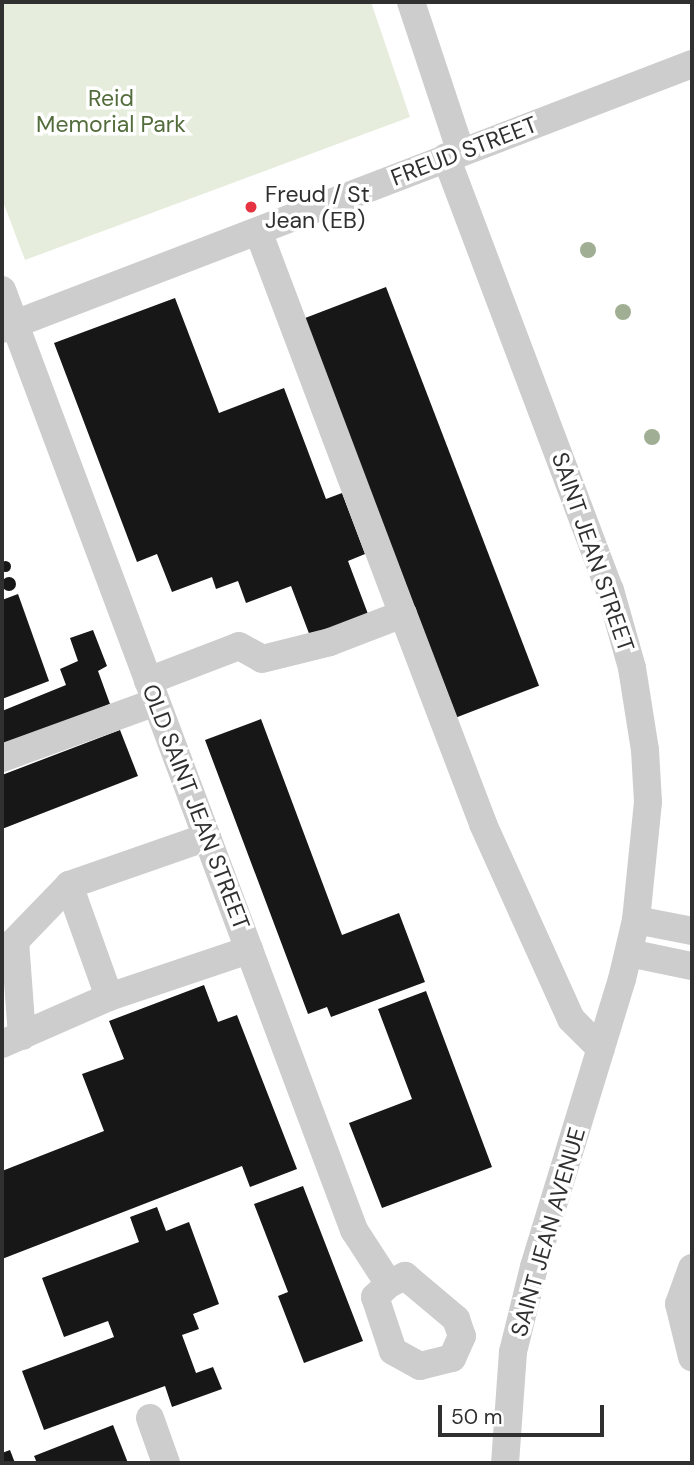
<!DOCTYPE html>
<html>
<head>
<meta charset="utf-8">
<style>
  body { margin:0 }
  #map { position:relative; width:694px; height:1465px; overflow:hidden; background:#fff; font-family:"DM Sans",sans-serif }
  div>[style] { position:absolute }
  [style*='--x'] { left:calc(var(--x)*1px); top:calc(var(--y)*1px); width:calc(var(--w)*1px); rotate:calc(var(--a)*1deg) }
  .green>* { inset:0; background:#e6eddd }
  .building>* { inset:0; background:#171717; transform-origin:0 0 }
  .round { border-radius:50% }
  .minor>* { height:28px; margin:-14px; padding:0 14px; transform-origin:14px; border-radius:14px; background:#cdcdcd }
  .trees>* { width:16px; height:16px; margin:-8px; border-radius:50%; background:#a0ae94 }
  .dots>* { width:19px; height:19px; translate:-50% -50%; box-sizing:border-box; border:4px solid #fff; border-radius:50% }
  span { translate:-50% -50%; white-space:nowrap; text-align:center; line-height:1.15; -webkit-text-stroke:7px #fff; paint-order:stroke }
  .park-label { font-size:23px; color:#536c3c }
  .street-label { font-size:23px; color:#303030 }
  .poi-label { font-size:23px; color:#303030 }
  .left { translate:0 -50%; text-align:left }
  .frame { position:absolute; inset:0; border:4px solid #303030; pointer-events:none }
  .scale { position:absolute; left:438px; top:1405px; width:166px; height:32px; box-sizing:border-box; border:4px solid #303030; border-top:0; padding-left:9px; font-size:21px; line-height:24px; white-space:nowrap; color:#303030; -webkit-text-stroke:5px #fff; paint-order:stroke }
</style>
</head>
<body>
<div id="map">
  <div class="green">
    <div style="clip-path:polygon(2px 2px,371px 2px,410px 117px,25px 260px,2px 199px)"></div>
  </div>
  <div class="building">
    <div style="left:386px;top:287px;width:427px;height:88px;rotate:69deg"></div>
    <div style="clip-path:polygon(175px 298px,219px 413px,284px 388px,326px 499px,342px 493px,365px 554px,348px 561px,371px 622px,313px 644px,291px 586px,246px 603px,238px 581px,216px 589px,212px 577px,172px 592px,157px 554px,137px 562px,54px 343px)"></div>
    <div class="round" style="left:-0.5px;top:560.5px;width:11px;height:11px"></div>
    <div class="round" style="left:2px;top:577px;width:14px;height:14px"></div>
    <div style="clip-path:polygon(18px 594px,49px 681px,2px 699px,2px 600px)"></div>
    <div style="clip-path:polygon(93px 630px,107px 666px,98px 671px,110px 704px,2px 747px,2px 711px,66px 685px,60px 669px,78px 661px,70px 638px)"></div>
    <div style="clip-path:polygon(261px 719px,342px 935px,399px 913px,425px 982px,331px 1017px,327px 1007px,308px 1014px,205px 740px)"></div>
    <div style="clip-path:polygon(120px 730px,138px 776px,2px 829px,2px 775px)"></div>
    <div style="clip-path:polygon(204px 985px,218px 1022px,237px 1015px,297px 1169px,250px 1187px,242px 1166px,2px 1259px,2px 1171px,104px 1131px,82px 1074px,124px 1059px,109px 1021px)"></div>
    <div style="clip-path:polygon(426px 991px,492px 1167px,382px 1208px,349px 1123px,412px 1099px,378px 1009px)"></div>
    <div style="clip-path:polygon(303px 1186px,363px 1341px,304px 1363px,278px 1296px,288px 1292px,254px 1204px)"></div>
    <div style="clip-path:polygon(157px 1207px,166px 1231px,189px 1222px,219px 1304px,193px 1314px,199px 1329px,182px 1335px,196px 1373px,213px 1367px,222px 1389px,172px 1407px,165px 1386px,44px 1430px,22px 1371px,114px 1337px,108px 1321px,64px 1337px,42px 1278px,139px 1242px,130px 1217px)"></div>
    <div style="clip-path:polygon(113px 1425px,128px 1463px,37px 1463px,34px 1456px)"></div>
    <div style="clip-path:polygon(10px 1450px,15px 1463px,2px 1463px,2px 1453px)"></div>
  </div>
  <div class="minor">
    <div style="--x:411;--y:2;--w:158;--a:71.6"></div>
    <div style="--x:446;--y:157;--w:463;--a:69.3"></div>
    <div style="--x:610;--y:590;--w:81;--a:74.2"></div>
    <div style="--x:632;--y:668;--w:83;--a:81"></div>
    <div style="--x:645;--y:750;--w:52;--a:86.7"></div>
    <div style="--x:648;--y:802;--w:119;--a:95.8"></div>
    <div style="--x:636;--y:920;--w:61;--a:103.3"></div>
    <div style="--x:622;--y:979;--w:301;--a:107"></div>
    <div style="--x:534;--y:1267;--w:88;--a:103.9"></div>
    <div style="--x:513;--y:1352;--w:111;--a:94.1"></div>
    <div style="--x:258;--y:231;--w:410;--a:69.3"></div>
    <div style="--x:2;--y:290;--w:1004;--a:69.47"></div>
    <div style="--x:354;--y:1230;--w:64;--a:57.1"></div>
    <div style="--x:389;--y:1284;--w:18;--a:-27"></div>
    <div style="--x:405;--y:1276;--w:67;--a:40.1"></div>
    <div style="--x:456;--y:1319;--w:18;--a:71"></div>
    <div style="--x:462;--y:1336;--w:24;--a:114"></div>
    <div style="--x:452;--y:1358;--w:33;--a:166"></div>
    <div style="--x:420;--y:1366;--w:31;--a:-151"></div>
    <div style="--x:393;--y:1351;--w:57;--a:-108.4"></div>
    <div style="--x:375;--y:1297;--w:19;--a:-43"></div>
    <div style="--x:2;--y:329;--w:739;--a:-21.01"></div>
    <div style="--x:148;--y:681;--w:97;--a:-21"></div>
    <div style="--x:239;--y:646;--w:26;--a:29"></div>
    <div style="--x:262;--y:659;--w:70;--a:-14"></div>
    <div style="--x:330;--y:642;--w:78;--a:-21"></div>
    <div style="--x:403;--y:614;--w:225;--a:69.1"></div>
    <div style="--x:483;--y:824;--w:214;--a:65.7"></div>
    <div style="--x:571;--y:1019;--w:42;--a:45"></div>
    <div style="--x:2;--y:758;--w:164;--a:-20"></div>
    <div style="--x:207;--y:837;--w:146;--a:160.8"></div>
    <div style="--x:69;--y:885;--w:119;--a:70.3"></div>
    <div style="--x:109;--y:997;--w:148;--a:-18.6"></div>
    <div style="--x:636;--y:920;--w:57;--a:11.1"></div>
    <div style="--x:629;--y:953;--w:64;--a:11.7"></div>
    <div style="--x:22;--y:1036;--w:95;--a:-94.2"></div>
    <div style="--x:15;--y:941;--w:78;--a:-46"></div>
    <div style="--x:2;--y:1044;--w:117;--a:-23.7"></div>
    <div style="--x:692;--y:1268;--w:38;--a:110"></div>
    <div style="--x:679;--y:1304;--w:55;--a:76.2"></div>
    <div style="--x:150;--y:1418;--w:48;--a:70.4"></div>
  </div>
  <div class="trees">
    <div style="left:588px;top:250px"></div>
    <div style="left:623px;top:312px"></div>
    <div style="left:652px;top:437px"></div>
  </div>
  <div class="dots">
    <div style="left:251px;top:207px;background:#e63241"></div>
  </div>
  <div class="park-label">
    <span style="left:111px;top:111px">Reid<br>Memorial Park</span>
  </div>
  <div class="street-label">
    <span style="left:464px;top:151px;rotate:-21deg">FREUD STREET</span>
    <span style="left:593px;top:552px;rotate:71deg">SAINT JEAN STREET</span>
    <span style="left:196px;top:807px;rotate:69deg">OLD SAINT JEAN STREET</span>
    <span style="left:548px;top:1232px;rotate:-74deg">SAINT JEAN AVENUE</span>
  </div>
  <div class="poi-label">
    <span class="left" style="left:265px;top:207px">Freud / St<br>Jean (EB)</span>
  </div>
  <div class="frame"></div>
  <div class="scale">50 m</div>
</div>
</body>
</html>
